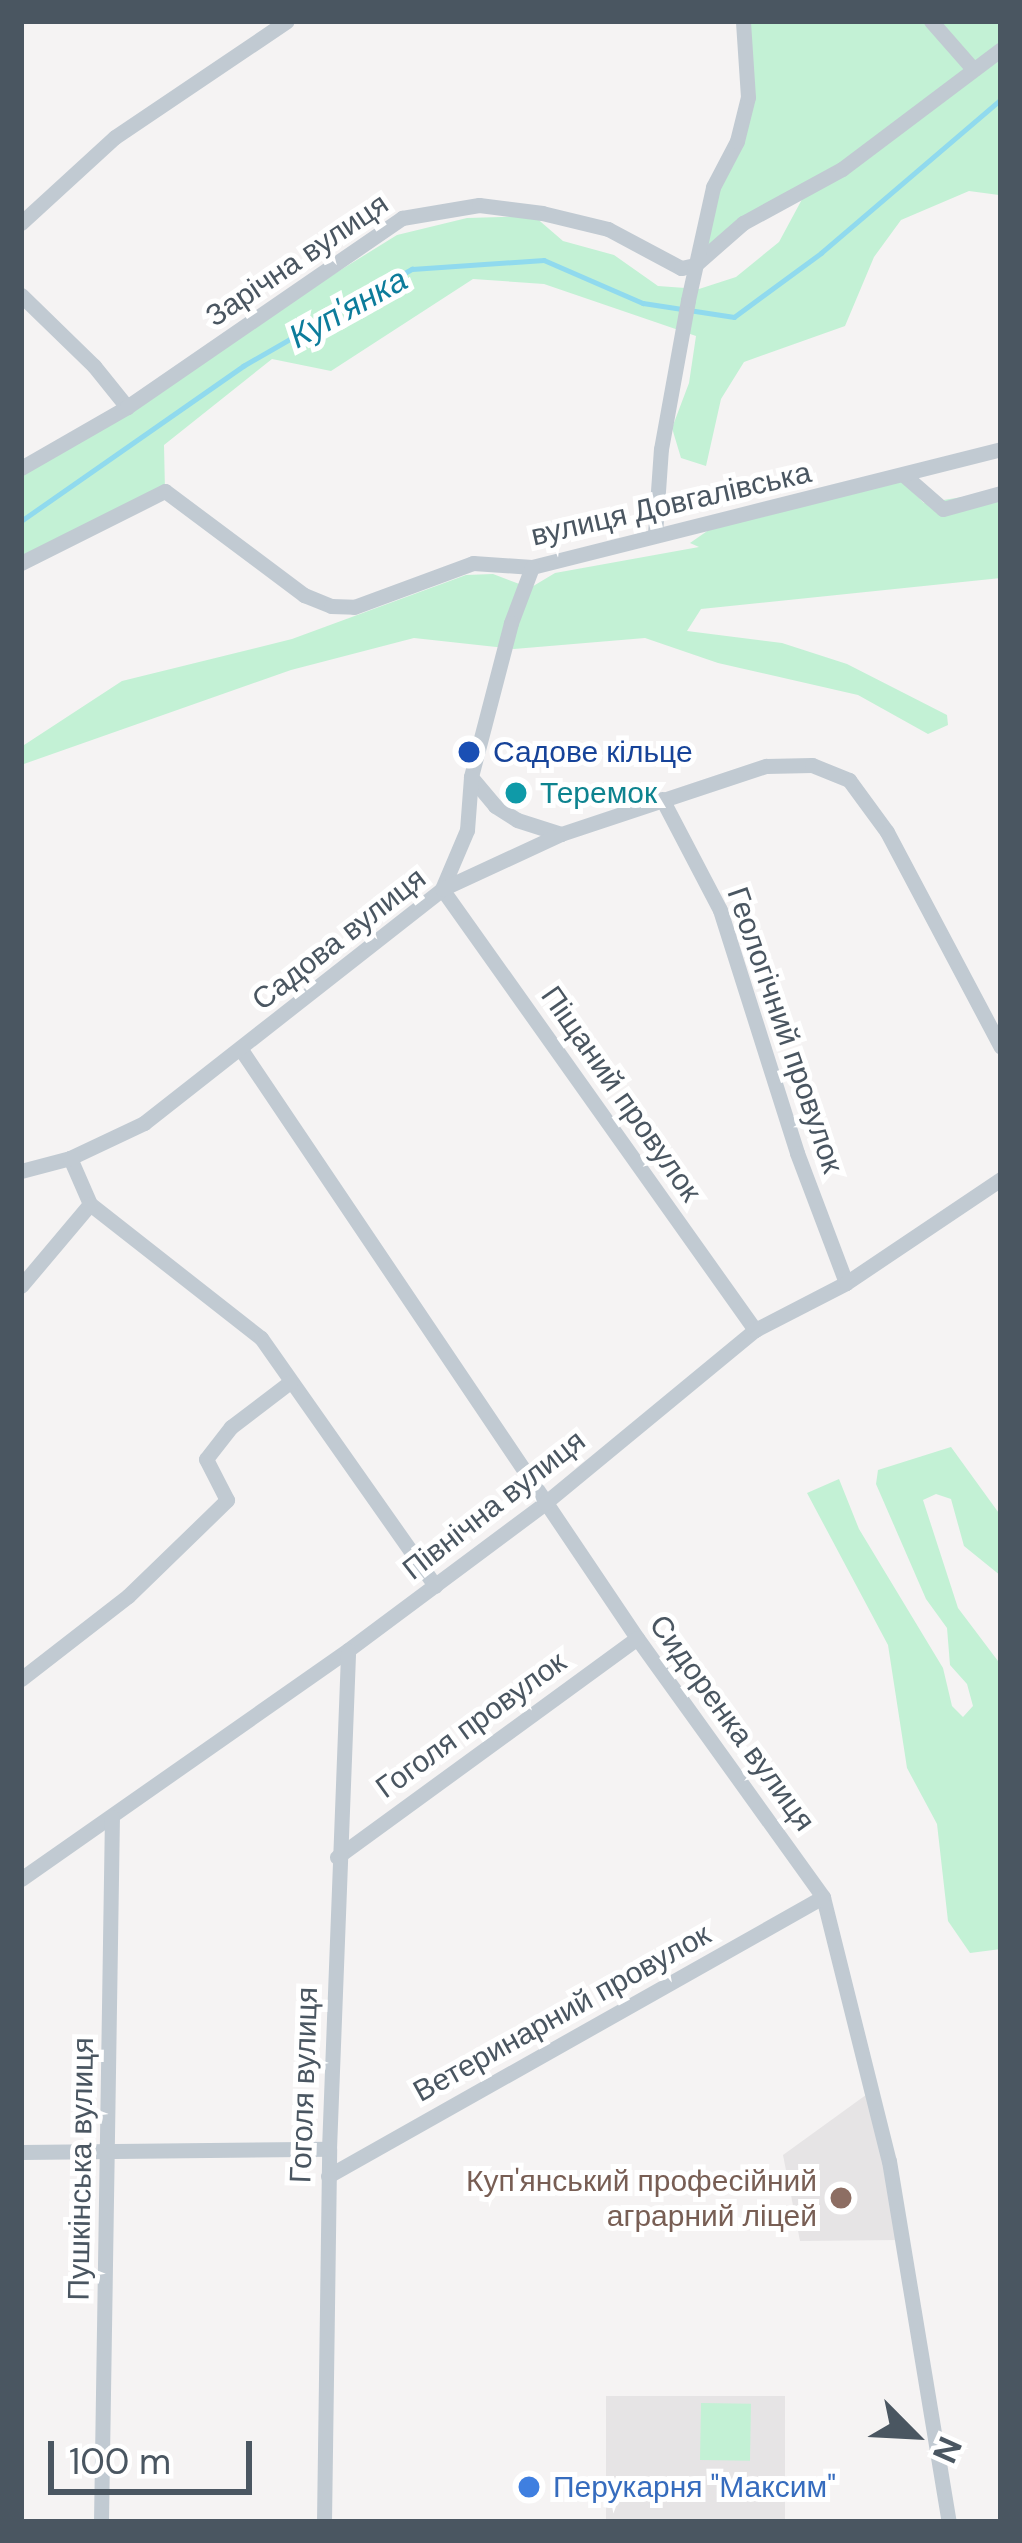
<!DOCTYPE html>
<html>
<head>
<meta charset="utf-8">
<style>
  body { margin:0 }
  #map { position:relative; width:1022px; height:2543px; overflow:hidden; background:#f5f3f3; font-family:"DM Sans",sans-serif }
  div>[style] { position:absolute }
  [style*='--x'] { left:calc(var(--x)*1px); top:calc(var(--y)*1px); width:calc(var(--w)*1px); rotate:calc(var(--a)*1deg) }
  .education>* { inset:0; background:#e6e4e5; transform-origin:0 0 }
  .green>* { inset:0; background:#c3f1d5; transform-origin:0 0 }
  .stream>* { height:4.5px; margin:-2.25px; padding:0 2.25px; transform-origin:2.25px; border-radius:2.25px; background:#90daee }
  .street>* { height:15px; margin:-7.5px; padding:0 7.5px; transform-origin:7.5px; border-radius:7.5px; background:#c1cad2 }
  .dots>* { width:33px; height:33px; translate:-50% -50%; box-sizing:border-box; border:6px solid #fff; border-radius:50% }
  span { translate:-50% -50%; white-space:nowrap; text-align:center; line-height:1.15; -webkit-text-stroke:10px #fff; paint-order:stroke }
  .street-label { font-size:30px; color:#4a5661 }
  .transit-label { font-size:30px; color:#164399 }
  .left { translate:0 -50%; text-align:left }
  .culture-label { font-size:30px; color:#0d838f }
  .education-label { font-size:30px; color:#785e54 }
  .right { translate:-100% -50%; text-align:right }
  .shop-label { font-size:30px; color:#366cbe }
  .water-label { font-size:33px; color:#0c7c9b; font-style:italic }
  .frame { position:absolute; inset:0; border:24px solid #4a5661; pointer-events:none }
  .north { position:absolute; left:854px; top:2375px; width:120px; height:120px; -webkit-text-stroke:9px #fff; paint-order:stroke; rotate:114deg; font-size:33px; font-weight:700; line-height:48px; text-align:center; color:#4a5661 }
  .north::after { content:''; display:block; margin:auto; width:42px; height:54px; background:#4a5661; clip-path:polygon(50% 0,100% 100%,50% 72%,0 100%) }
  .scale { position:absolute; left:48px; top:2441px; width:204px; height:54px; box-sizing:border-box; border:6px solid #4a5661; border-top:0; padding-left:15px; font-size:36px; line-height:42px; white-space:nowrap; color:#4a5661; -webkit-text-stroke:9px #fff; paint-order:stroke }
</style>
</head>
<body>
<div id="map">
  <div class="education">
    <div style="clip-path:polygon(870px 2092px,899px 2240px,800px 2241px,783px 2155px)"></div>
    <div style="left:606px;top:2396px;width:179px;height:126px"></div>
  </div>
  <div class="green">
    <div style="clip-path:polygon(743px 21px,1001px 21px,999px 195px,969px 191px,901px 220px,874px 257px,845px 326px,744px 362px,721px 399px,706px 466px,681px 458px,672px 428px,689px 383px,696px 336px,544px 284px,473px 279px,331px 371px,272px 359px,164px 445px,165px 491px,21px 562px,21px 468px,397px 235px,467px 218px,534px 216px,563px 241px,614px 255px,658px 286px,699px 289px,736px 277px,779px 242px,807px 190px,768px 207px,695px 265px,708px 205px,743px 118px)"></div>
    <div style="clip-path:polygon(901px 480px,924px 503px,1001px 491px,1001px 578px,701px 609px,687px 631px,782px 643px,847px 664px,947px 715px,948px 725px,928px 734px,858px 695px,718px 663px,645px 638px,514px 649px,414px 638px,291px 670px,21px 765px,21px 747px,122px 681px,292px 639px,466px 575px,493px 574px,530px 588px,555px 573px,699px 547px,690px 543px,713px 527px)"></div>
    <div style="clip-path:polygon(951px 1447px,1001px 1516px,1001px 1576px,964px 1546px,951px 1499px,936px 1494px,923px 1500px,958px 1608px,1001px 1665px,1001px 1949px,970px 1953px,948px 1921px,937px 1824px,907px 1768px,888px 1645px,807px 1493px,839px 1479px,859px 1529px,943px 1668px,952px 1706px,963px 1717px,973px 1706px,967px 1684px,950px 1665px,947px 1628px,926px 1599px,876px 1484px,878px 1470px)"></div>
    <div style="left:701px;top:2403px;width:50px;height:57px;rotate:1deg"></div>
  </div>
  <div class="stream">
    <div style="--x:21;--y:521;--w:271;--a:-34.9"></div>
    <div style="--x:243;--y:366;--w:195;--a:-29.9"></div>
    <div style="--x:412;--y:269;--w:132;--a:-3.9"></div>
    <div style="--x:544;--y:260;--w:108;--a:23.5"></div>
    <div style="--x:643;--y:303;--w:92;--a:8.7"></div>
    <div style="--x:734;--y:317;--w:108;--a:-36.3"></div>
    <div style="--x:821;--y:253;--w:237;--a:-40.5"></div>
  </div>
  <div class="street">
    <div style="--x:931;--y:21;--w:64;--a:48.8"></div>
    <div style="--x:21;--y:223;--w:127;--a:-42.5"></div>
    <div style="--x:115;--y:137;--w:207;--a:-34"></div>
    <div style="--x:21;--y:295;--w:102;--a:44.2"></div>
    <div style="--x:94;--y:366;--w:53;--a:51.2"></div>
    <div style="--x:21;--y:468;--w:122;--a:-29.9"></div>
    <div style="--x:127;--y:407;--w:334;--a:-34.5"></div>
    <div style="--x:402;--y:218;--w:78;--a:-9.6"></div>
    <div style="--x:479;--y:205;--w:64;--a:7.2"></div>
    <div style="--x:542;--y:213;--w:68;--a:13.6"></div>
    <div style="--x:608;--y:229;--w:83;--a:28.1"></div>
    <div style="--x:681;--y:268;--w:14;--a:-12"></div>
    <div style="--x:695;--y:265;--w:64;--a:-41.2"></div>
    <div style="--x:743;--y:223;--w:113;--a:-28.6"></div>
    <div style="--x:842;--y:169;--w:199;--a:-37"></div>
    <div style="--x:905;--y:476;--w:50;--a:41"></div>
    <div style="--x:943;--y:509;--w:60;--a:-15.4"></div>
    <div style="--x:655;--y:534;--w:85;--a:-86"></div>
    <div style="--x:661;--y:449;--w:151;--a:-79.7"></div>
    <div style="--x:688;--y:300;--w:116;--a:-77.5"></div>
    <div style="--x:713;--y:187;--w:52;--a:-62.4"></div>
    <div style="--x:737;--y:141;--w:45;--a:-76"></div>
    <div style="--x:748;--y:97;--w:76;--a:-93.8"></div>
    <div style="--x:21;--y:563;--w:161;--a:-26.6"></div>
    <div style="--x:165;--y:491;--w:174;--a:36.8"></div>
    <div style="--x:304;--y:595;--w:29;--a:22"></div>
    <div style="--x:331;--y:606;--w:23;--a:2"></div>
    <div style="--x:354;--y:607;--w:127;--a:-20.3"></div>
    <div style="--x:473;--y:563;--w:59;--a:3.9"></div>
    <div style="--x:532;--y:567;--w:484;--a:-14.1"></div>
    <div style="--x:532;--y:567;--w:60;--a:110.6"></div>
    <div style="--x:511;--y:623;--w:159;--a:104.6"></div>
    <div style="--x:471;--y:777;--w:38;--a:50"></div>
    <div style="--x:495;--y:806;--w:26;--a:32"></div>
    <div style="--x:517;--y:820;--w:46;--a:17.7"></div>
    <div style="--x:471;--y:777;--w:53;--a:94.3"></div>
    <div style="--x:467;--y:830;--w:64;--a:113"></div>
    <div style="--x:442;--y:889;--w:541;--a:54.63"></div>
    <div style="--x:662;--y:799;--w:125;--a:62.4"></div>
    <div style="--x:720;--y:910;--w:255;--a:72.4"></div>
    <div style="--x:797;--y:1153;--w:139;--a:69.3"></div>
    <div style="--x:242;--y:1051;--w:708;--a:56.06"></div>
    <div style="--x:637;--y:1638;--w:319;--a:54.3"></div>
    <div style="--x:823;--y:1897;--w:272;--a:76"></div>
    <div style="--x:889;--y:2161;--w:366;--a:80.6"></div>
    <div style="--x:70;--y:1158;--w:50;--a:66.5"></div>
    <div style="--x:90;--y:1204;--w:217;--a:38.1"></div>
    <div style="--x:261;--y:1338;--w:303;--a:54.9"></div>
    <div style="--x:21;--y:1171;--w:51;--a:-14.9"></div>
    <div style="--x:70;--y:1158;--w:82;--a:-25.3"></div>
    <div style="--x:144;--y:1123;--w:379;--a:-38.1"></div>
    <div style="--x:442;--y:889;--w:131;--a:-24.8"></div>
    <div style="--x:561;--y:834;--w:216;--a:-18.4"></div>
    <div style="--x:766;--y:766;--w:46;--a:-1.2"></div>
    <div style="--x:812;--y:765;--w:40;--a:22"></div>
    <div style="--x:849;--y:780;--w:64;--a:53.8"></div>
    <div style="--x:887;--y:832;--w:243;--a:62.1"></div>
    <div style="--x:21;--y:1286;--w:107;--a:-49.9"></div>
    <div style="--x:21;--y:1679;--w:135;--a:-37.8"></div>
    <div style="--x:128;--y:1596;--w:138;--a:-44.1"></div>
    <div style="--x:227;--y:1500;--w:46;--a:-117.1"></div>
    <div style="--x:206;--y:1459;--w:41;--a:-52"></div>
    <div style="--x:231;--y:1427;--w:74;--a:-37.3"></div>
    <div style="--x:337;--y:1857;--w:371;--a:-36.1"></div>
    <div style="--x:21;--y:1879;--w:399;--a:-35"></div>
    <div style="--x:348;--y:1650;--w:246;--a:-36.7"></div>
    <div style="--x:545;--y:1503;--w:272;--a:-39.5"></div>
    <div style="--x:755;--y:1330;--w:102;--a:-27.3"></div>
    <div style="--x:846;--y:1283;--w:187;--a:-33.9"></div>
    <div style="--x:21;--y:2152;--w:308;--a:-0.6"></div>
    <div style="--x:328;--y:2176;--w:568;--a:-29.41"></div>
    <div style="--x:101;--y:2522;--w:705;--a:-89.11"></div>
    <div style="--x:324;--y:2522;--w:373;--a:-89.2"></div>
    <div style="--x:329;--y:2149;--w:499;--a:-87.8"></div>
  </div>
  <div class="dots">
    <div style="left:469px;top:752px;background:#1a4fb4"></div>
    <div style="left:516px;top:793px;background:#0f9aa8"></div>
    <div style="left:841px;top:2198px;background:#8d6e63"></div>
    <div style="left:529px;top:2487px;background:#3f7fe0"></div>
  </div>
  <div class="street-label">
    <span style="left:297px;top:260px;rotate:-34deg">Зарічна вулиця</span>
    <span style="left:671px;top:504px;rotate:-13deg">вулиця Довгалівська</span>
    <span style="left:339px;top:939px;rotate:-38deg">Садова вулиця</span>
    <span style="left:785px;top:1030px;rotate:71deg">Геологічний провулок</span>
    <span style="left:621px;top:1094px;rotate:55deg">Піщаний провулок</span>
    <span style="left:494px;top:1505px;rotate:-38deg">Північна вулиця</span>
    <span style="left:732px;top:1723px;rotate:54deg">Сидоренка вулиця</span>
    <span style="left:471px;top:1725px;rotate:-36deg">Гоголя провулок</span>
    <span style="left:562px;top:2013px;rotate:-29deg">Ветеринарний провулок</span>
    <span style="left:304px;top:2085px;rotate:-88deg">Гоголя вулиця</span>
    <span style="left:81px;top:2169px;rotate:-89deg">Пушкінська вулиця</span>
  </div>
  <div class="transit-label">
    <span class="left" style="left:493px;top:752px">Садове кільце</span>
  </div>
  <div class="culture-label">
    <span class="left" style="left:540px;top:793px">Теремок</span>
  </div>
  <div class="education-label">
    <span class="right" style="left:817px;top:2198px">Куп'янський професійний<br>аграрний ліцей</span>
  </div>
  <div class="shop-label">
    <span class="left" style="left:553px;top:2487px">Перукарня "Максим"</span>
  </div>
  <div class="water-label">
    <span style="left:348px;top:308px;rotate:-29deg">Куп'янка</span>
  </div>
  <div class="frame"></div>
  <div class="north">N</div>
  <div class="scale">100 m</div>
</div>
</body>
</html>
